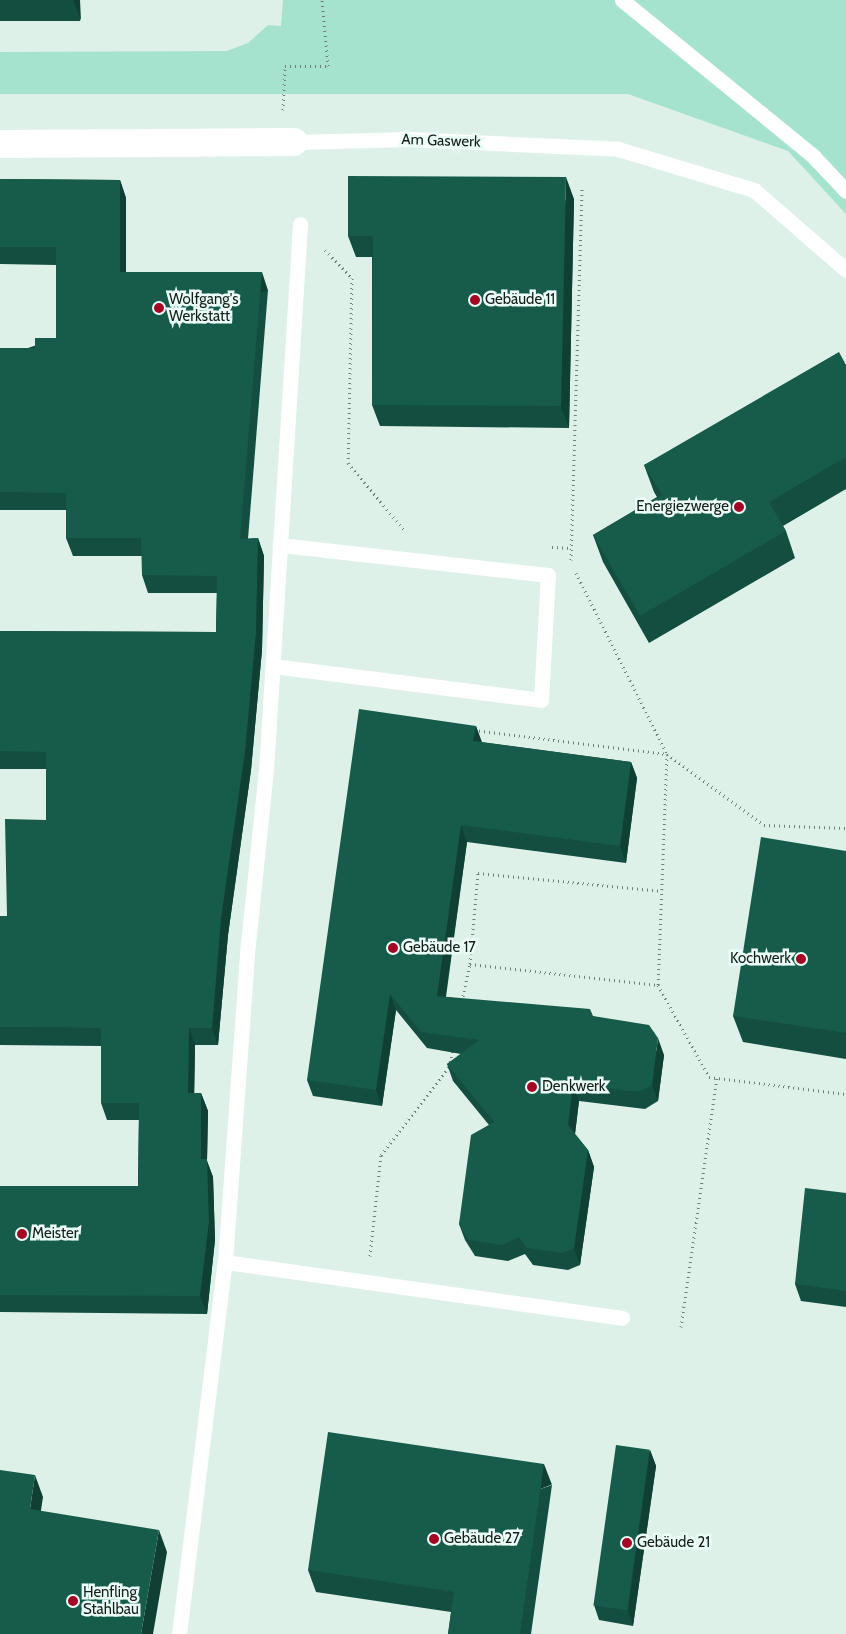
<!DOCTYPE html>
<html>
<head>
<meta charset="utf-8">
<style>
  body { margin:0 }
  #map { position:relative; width:846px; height:1634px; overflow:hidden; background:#ddf1e9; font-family:Cabin,sans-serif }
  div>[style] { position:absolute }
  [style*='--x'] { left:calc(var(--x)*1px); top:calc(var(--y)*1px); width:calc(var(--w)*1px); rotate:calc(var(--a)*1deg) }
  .green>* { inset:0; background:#a6e3cf }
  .path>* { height:3px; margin-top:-1.5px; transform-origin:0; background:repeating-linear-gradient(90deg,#717e79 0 1px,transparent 0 5px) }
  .lane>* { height:15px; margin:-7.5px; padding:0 7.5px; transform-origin:7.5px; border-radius:7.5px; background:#fff }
  .street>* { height:28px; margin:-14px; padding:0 14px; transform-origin:14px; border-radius:14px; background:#fff }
  .wall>* { inset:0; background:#144e40; transform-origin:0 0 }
  .shaded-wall>* { inset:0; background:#104034; transform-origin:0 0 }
  .building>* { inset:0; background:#175b4a; transform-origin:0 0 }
  .dots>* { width:14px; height:14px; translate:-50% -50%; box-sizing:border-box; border:2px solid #eafef7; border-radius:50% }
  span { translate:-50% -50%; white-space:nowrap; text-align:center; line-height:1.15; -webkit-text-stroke:5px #eafef7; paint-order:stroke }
  .street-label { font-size:15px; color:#151d1a }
  .poi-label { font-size:15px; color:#151d1a }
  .left { translate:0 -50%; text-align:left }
  .right { translate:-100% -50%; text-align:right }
</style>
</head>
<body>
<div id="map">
  <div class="green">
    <div style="clip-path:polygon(283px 0,846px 0,846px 214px,788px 151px,628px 94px,0 94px,0 52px,227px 51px,248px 43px,268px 25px,281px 26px)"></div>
  </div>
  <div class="path">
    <div style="--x:283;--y:110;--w:44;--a:-87.4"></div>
    <div style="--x:285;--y:66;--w:43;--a:0"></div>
    <div style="--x:328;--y:66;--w:66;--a:-95.2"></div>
    <div style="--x:325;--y:250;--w:39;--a:46"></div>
    <div style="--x:352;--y:278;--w:185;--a:91.2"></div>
    <div style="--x:348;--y:463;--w:90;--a:50"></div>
    <div style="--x:552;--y:547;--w:19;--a:3"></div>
    <div style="--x:571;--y:560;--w:373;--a:-88.3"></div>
    <div style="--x:576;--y:573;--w:203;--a:63.3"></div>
    <div style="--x:667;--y:754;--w:231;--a:92.2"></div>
    <div style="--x:658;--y:985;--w:105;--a:61"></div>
    <div style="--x:709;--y:1077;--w:138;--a:7.1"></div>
    <div style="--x:474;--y:730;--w:194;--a:7.1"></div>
    <div style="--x:667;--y:754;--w:120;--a:36.2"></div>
    <div style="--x:764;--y:825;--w:82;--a:2.1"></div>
    <div style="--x:470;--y:964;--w:91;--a:-85"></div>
    <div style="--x:478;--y:873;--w:185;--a:5.6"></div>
    <div style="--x:462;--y:1001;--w:38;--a:-78"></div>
    <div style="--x:470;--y:964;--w:189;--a:6.4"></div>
    <div style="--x:370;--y:1256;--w:102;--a:-83.8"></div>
    <div style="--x:381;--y:1155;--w:111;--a:-52.3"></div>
    <div style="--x:449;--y:1067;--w:18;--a:-77"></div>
    <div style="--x:681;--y:1327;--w:253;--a:-81.8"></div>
  </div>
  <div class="lane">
    <div style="--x:622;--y:0;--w:247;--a:39.2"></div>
    <div style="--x:813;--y:156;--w:48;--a:46.7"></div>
    <div style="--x:294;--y:142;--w:115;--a:-1.5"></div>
    <div style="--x:409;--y:139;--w:209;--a:2.7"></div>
    <div style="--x:618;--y:149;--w:142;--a:16.8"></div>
    <div style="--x:754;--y:190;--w:122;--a:41"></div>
    <div style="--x:273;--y:666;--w:270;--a:7.2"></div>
    <div style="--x:541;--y:700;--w:125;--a:-86.8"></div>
    <div style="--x:548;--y:575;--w:270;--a:-173.6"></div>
    <div style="--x:225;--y:1262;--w:401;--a:8"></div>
    <div style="--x:179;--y:1634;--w:375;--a:-83"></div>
    <div style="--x:225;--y:1262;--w:319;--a:-85.9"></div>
    <div style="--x:248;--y:944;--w:174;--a:-84.1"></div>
    <div style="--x:266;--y:771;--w:548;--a:-86.44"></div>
  </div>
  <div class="street">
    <div style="--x:0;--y:144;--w:294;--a:-0.4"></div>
  </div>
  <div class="wall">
    <div style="left:0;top:0;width:80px;height:21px"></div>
    <div style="clip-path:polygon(0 179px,120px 180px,126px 198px,126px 272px,268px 290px,248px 539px,258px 538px,264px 556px,262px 650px,251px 770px,228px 935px,218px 1045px,195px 1045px,194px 1093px,201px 1093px,208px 1111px,207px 1161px,213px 1177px,215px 1240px,207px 1314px,0 1312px,0 1186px,138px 1186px,139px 1120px,107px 1120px,101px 1103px,101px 1046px,0 1045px,0 916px,7px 916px,46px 820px,46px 769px,0 769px,0 631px,216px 632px,217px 593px,148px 593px,142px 575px,142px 556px,73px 556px,66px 538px,66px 510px,0 510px,0 348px,35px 348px,56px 338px,56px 265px,0 264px)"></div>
    <div style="clip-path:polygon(574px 199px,569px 428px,380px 426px,372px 405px,372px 257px,356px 257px,348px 236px)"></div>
    <div style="clip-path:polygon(846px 365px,846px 489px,783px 526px,786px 531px,795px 558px,649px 643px,603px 562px,593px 535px,657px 497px,654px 492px,644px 465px)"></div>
    <div style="clip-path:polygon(476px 726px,481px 742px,631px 762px,637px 778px,626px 863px,467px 842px,446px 997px,593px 1016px,664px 1055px,658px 1101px,645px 1109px,579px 1101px,575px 1134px,588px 1150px,594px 1167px,580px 1265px,568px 1270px,533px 1265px,525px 1254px,508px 1261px,475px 1256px,465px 1240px,459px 1224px,489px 1125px,453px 1081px,447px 1064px,461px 1054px,427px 1048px,396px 1010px,382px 1106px,313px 1096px,307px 1080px)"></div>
    <div style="clip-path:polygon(846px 851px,846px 1059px,743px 1042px,733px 1016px)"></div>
    <div style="clip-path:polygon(846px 1193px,846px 1307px,801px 1301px,795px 1284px)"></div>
    <div style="clip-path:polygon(650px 1450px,656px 1466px,633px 1626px,599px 1620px,594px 1605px)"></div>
    <div style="clip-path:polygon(552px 1485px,531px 1634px,448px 1634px,451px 1612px,316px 1592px,308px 1570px)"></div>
  </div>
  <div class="shaded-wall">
    <div style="clip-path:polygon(73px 0,80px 0,81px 21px)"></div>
    <div style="clip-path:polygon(566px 177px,574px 199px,569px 428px,561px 406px)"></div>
    <div style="clip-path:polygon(120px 180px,126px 198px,126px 289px,120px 272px)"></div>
    <div style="left:262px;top:272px;width:19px;height:268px;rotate:72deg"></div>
    <div style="clip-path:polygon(258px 538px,264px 556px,262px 650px,251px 770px,228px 935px,218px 1045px,212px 1028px,221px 918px)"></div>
    <div style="clip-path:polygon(476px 726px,482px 742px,473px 741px)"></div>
    <div style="clip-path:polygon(631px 762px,637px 778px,626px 863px,620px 846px)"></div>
    <div style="clip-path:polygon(461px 825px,467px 842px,443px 1013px,437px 996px)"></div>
    <div style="clip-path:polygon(390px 994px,396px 1010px,382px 1106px,376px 1090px)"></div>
    <div style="clip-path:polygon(189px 1028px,195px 1045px,194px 1111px,188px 1093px)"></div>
    <div style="clip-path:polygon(658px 1038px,664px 1055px,658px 1101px,652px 1085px)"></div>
    <div style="clip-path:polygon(573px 1084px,579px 1101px,574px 1142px,568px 1125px)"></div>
    <div style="clip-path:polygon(201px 1093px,208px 1111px,207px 1161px,213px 1177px,215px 1240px,207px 1314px,200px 1296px)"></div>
    <div style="clip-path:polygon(588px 1150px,594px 1167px,580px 1265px,574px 1248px)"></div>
    <div style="clip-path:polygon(650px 1450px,656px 1466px,633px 1626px,628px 1610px)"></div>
    <div style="left:544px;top:1464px;width:22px;height:172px;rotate:69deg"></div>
    <div style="clip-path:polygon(35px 1475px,43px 1497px,38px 1530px,30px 1509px)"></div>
    <div style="clip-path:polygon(159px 1530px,167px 1552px,153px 1634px,141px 1634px)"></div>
  </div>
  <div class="building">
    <div style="clip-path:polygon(348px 176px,566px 177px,561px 406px,372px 405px,373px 236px,348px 236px)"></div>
    <div style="clip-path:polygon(0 179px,120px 180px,120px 272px,262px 272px,240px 539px,258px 538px,256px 632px,245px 752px,221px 918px,212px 1028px,189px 1028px,188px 1093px,201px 1093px,201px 1159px,207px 1159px,209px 1222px,200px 1296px,0 1295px,0 1186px,138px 1186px,139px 1103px,101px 1103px,101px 1028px,0 1027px,0 916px,7px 916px,5px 819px,46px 820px,46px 752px,0 751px,0 631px,216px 632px,217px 576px,142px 575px,141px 538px,66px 538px,66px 493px,0 492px,0 348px,35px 348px,35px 338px,56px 338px,56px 247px,0 247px)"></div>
    <div style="clip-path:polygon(839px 352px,846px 365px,846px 457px,769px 502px,786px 531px,640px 616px,593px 535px,662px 495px,644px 465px)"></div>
    <div style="clip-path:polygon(359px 709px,476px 726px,473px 741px,631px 762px,620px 846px,461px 825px,437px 996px,590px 1009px,593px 1016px,649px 1025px,658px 1038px,652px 1085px,639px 1092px,573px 1084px,568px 1125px,588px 1150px,574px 1248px,562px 1253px,527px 1248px,519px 1237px,502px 1245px,468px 1240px,459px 1224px,471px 1135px,494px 1122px,447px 1064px,479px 1040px,421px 1032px,390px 994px,376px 1090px,307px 1080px)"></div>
    <div style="clip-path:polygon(761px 837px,846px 851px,846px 1033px,733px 1016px)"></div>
    <div style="clip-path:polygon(805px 1188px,846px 1193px,846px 1291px,795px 1284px)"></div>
    <div style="clip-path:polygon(328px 1432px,544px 1464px,520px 1634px,448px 1634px,454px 1592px,308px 1570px)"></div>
    <div style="left:616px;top:1445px;width:34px;height:162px;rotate:8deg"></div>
    <div style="clip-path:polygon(0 1470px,35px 1475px,30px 1509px,159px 1530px,141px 1634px,0 1634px)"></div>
  </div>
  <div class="dots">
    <div style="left:475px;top:300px;background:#a30523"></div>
    <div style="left:159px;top:308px;background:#a30523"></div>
    <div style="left:739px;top:507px;background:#a30523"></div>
    <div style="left:393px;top:948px;background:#a30523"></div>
    <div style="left:801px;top:959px;background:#a30523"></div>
    <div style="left:532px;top:1087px;background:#a30523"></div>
    <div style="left:22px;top:1234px;background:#a30523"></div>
    <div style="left:434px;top:1539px;background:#a30523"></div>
    <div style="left:627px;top:1543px;background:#a30523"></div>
    <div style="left:73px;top:1601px;background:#a30523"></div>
  </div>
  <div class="street-label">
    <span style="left:441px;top:141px;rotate:2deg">Am Gaswerk</span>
  </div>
  <div class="poi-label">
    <span class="left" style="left:169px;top:308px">Wolfgang's<br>Werkstatt</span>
    <span class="left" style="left:485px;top:300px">Gebäude 11</span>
    <span class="right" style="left:729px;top:507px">Energiezwerge</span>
    <span class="left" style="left:403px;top:948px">Gebäude 17</span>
    <span class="right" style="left:791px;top:959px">Kochwerk</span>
    <span class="left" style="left:542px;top:1087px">Denkwerk</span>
    <span class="left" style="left:32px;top:1234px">Meister</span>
    <span class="left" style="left:444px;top:1539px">Gebäude 27</span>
    <span class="left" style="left:637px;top:1543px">Gebäude 21</span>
    <span class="left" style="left:83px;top:1601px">Henfling<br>Stahlbau</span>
  </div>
</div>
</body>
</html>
